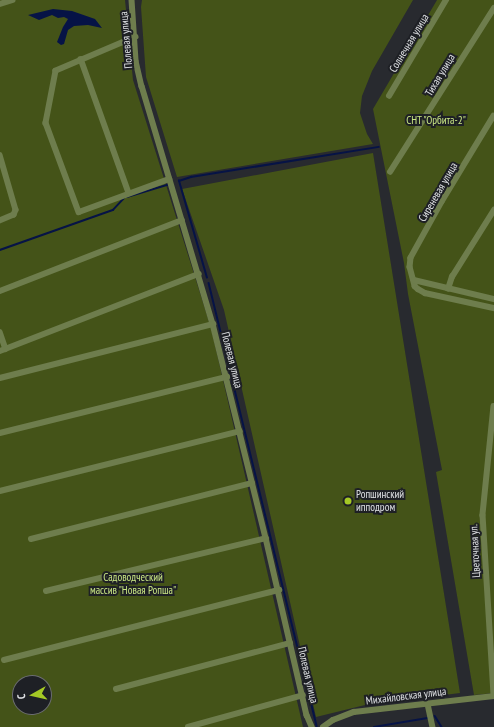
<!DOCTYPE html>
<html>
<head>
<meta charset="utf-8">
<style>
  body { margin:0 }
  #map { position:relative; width:494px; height:727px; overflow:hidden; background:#282a2f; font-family:"PT Sans Narrow",sans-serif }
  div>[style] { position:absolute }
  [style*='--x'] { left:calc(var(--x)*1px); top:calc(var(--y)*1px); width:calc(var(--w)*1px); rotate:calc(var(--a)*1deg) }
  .green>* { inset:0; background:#445318 }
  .water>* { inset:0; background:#061346 }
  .stream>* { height:1.5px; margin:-0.75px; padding:0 0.75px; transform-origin:0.75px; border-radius:0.75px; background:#061346 }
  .minor>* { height:5.5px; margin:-2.75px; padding:0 2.75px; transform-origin:2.75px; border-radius:2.75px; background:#6e7d4d }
  .dots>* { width:11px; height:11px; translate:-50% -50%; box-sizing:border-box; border:2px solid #1e2025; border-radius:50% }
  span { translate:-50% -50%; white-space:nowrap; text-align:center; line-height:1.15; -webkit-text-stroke:4px #1e2025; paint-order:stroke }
  .street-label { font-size:11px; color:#dfe1e4 }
  .park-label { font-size:11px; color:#cae785 }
  .poi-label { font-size:11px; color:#dfe1e4 }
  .left { translate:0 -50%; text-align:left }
  .north { position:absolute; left:12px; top:675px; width:40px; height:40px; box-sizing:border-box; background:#1e2025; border:1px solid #6b6d71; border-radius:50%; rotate:262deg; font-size:11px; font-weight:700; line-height:16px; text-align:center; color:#dfe1e4 }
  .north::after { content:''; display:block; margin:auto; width:14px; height:18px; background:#a4c825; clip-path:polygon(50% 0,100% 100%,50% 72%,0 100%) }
</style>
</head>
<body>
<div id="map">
  <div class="green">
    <div style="clip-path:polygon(evenodd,0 0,125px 0,133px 80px,211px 328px,303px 727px,0 727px,0 0,20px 683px,44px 683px,44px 707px,20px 707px,20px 683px)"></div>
    <div style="clip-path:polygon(142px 0,413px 0,372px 71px,362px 96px,360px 113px,367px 134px,373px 144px,177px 177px,146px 77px,141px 7px)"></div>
    <div style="clip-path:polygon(437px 0,494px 0,494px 693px,474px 695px,436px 472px,442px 470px,408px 294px,404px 263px,373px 109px)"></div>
    <div style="clip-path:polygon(373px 153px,460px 693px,365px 705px,316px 717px,224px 310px,182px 189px)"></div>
  </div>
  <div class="water">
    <div style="clip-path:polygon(53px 9px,72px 11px,95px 19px,102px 28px,88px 25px,74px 26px,68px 30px,64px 44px,61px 45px,57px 42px,63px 27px,68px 19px,64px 17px,58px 18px,52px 15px,39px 20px,28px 15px)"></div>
  </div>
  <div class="stream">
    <div style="--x:127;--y:197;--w:42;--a:-16.7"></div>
    <div style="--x:0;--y:250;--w:120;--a:-19.5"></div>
    <div style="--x:113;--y:210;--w:16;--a:-47"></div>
    <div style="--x:207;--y:278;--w:101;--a:-106.1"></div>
    <div style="--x:179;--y:181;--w:13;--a:-18"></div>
    <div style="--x:191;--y:177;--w:190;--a:-9.1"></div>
    <div style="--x:209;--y:283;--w:456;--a:76.3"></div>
    <div style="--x:435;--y:716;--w:13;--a:58"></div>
    <div style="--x:374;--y:727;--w:54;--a:-9.6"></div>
  </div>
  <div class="minor">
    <div style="--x:132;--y:0;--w:61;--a:86.2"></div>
    <div style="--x:136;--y:61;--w:26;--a:77"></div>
    <div style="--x:142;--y:86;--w:248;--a:73.4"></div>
    <div style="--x:213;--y:324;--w:220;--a:76.1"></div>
    <div style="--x:266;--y:538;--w:182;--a:77"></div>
    <div style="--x:307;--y:715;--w:13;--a:67"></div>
    <div style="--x:0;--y:4;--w:13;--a:-18"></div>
    <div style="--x:136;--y:37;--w:87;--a:157"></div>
    <div style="--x:56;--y:71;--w:53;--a:100.9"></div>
    <div style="--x:46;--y:123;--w:95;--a:69.7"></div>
    <div style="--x:79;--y:212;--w:96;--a:-20.1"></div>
    <div style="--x:81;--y:59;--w:142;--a:70.3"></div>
    <div style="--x:389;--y:96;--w:112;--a:-59.3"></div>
    <div style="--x:494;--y:116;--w:100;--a:121.2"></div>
    <div style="--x:442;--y:202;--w:64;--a:119"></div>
    <div style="--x:411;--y:258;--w:9;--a:96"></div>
    <div style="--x:410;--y:267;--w:20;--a:75"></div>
    <div style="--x:415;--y:286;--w:4;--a:45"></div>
    <div style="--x:418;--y:289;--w:8;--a:30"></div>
    <div style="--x:425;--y:293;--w:71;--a:12.3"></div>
    <div style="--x:0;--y:155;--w:57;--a:73.8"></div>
    <div style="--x:16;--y:210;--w:5;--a:112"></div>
    <div style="--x:14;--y:215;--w:15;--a:157"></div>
    <div style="--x:390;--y:172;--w:194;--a:-57.6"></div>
    <div style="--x:414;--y:280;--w:82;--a:13.4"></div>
    <div style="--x:448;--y:289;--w:13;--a:-72"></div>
    <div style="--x:452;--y:277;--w:79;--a:-57.9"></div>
    <div style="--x:0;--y:291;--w:195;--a:-21.3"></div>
    <div style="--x:0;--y:332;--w:18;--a:71"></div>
    <div style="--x:0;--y:351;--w:213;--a:-21.2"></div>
    <div style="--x:0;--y:378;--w:220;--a:-14.2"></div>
    <div style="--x:494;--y:406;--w:110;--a:95.8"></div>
    <div style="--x:483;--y:515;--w:180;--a:86.5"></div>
    <div style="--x:0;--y:433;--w:234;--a:-13.9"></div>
    <div style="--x:0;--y:491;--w:247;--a:-14"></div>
    <div style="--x:31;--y:539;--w:228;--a:-14.2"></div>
    <div style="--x:46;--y:591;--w:226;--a:-13.5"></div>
    <div style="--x:4;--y:660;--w:284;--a:-14.3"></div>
    <div style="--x:116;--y:689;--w:180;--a:-14.8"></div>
    <div style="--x:428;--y:704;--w:24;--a:78"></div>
    <div style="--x:188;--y:727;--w:119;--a:-15.5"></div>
    <div style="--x:323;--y:727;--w:12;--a:-35"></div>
    <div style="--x:333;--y:720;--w:22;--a:-21"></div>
    <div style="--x:354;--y:712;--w:141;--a:-6.5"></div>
  </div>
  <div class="dots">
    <div style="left:348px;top:501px;background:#a4c825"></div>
  </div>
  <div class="street-label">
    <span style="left:126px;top:40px;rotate:-95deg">Полевая улица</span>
    <span style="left:409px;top:43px;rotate:-59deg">Солнечная улица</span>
    <span style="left:440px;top:75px;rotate:-59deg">Тихая улица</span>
    <span style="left:438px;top:192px;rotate:-60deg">Сиреневая улица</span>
    <span style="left:232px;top:360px;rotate:76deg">Полевая улица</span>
    <span style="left:475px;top:551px;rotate:-93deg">Цветочная ул.</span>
    <span style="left:308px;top:675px;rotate:77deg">Полевая улица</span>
    <span style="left:406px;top:696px;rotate:-7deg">Михайловская улица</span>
  </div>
  <div class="park-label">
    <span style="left:436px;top:120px">СНТ "Орбита-2"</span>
    <span style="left:133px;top:584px">Садоводческий<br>массив "Новая Ропша"</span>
  </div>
  <div class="poi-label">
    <span class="left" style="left:356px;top:501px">Ропшинский<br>ипподром</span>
  </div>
  <div class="north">С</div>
</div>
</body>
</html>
